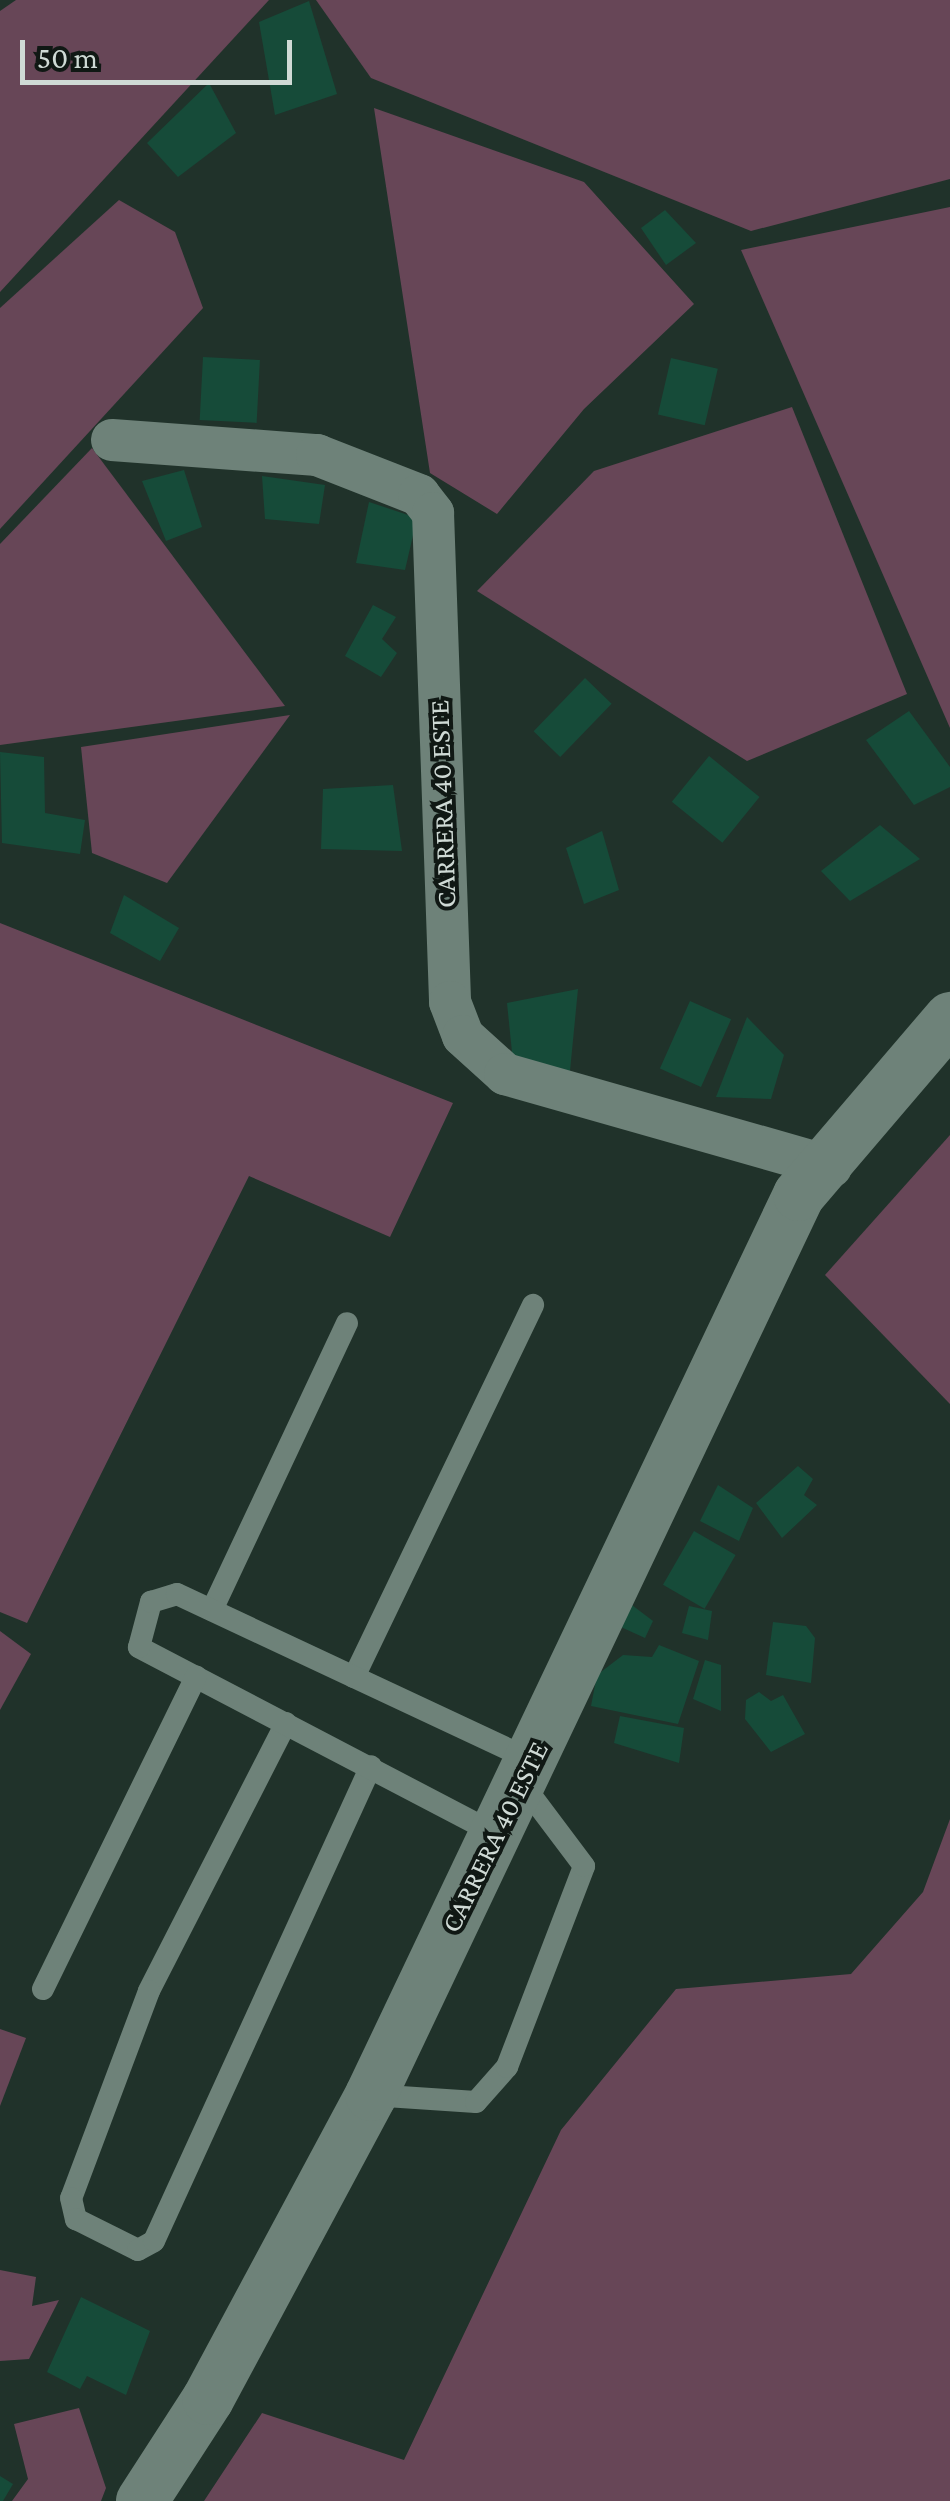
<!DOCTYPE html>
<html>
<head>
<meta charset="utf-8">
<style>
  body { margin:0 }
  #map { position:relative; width:950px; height:2501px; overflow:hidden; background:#20322a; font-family:"Crimson Pro",serif }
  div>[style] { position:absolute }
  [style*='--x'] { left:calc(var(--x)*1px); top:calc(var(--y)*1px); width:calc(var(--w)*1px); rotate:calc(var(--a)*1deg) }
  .green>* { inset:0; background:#674657 }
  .building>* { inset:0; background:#164b39; transform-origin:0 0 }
  .service>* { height:22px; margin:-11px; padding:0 11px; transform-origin:11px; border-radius:11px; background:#6e8279 }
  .minor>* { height:42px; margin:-21px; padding:0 21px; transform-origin:21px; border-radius:21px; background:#6e8279 }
  .tertiary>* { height:52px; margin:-26px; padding:0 26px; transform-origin:26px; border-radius:26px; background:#6e8279 }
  span { translate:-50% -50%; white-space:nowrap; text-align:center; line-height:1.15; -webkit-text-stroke:8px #101814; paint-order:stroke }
  .street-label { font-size:28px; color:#cfdad5 }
  .scale { position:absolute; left:20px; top:40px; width:272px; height:45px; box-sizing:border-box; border:5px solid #cfdad5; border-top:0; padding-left:12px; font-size:30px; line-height:35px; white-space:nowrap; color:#cfdad5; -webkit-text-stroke:8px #101814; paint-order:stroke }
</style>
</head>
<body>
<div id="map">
  <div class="green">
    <div style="clip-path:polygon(16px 0,269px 0,0 292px,0 11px)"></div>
    <div style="clip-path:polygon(316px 0,950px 0,950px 179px,751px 231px,371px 78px)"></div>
    <div style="clip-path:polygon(374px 108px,584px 182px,694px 304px,584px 409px,497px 514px,430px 473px)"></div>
    <div style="clip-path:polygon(119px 200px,175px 232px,203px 308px,0 529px,0 308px)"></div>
    <div style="clip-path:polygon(950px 207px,950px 728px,741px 250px)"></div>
    <div style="clip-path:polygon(792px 407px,907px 694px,747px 761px,477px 591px,594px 471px)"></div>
    <div style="clip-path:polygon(92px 448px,285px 706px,0 745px,0 544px)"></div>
    <div style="clip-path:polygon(290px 715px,167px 883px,92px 853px,81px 747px)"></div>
    <div style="clip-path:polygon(0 923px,453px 1103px,390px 1237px,249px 1176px,27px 1623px,0 1612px)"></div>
    <div style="clip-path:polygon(950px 1135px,950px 1404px,825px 1275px)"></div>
    <div style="clip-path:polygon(0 1631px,31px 1654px,0 1710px)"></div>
    <div style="clip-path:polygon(950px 1819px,950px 2501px,204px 2501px,262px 2413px,404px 2460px,561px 2130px,676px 1989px,851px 1974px,923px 1892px)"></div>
    <div style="clip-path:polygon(0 2029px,26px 2038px,0 2106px)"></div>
    <div style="clip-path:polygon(0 2270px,36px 2277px,32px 2306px,59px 2300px,29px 2359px,0 2361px)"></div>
    <div style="clip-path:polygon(79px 2408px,106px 2488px,101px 2501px,12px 2501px,28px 2479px,14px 2424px)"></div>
  </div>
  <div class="building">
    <div style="clip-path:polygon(309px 1px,337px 94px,275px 115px,259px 22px)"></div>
    <div style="clip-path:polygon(209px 83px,236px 133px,178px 177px,147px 143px)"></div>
    <div style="clip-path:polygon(665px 210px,696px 243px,666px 265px,641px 228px)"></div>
    <div style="left:203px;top:357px;width:57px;height:63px;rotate:3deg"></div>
    <div style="left:671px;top:358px;width:48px;height:58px;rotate:13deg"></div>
    <div style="clip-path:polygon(184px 470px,202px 527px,166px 541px,142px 481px)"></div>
    <div style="clip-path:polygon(262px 476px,325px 485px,319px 524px,265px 519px)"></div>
    <div style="clip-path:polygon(369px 502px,417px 518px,405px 570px,356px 563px)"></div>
    <div style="clip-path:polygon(373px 605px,396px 617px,382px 639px,397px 653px,381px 677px,345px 656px)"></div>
    <div style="left:585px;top:678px;width:37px;height:74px;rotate:44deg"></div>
    <div style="clip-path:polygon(909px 711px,950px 767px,950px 787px,914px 805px,866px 740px)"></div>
    <div style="clip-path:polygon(0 752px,44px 757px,45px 813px,85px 820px,80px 854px,2px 843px)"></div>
    <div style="left:709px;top:756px;width:65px;height:59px;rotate:39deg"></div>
    <div style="clip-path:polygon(393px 785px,402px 851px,321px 849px,323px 789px)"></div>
    <div style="clip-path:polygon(880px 825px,920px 859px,850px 901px,821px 871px)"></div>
    <div style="clip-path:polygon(602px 831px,619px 890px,584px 904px,566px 848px)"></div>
    <div style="clip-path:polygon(124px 895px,179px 928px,160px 961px,110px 933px)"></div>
    <div style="clip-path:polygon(578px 989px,570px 1071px,513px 1062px,507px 1003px)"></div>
    <div style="left:690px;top:1001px;width:45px;height:74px;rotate:24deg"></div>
    <div style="clip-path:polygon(747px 1017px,784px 1055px,771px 1099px,716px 1097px)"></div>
    <div style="clip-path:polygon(798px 1466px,813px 1479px,804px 1495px,817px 1505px,782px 1538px,756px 1503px)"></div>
    <div style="clip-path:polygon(718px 1485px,753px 1508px,739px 1541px,700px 1521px)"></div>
    <div style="left:694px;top:1531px;width:48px;height:62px;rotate:30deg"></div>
    <div style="clip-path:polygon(624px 1599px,653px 1621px,645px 1638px,612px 1623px)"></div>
    <div style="clip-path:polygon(689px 1606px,712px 1611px,708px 1640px,682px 1633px)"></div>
    <div style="clip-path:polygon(773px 1622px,806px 1626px,815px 1638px,811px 1683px,766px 1675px)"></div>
    <div style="clip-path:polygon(659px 1645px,699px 1661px,678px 1724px,591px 1706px,597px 1675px,623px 1655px,652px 1657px)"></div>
    <div style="clip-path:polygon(705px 1660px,721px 1665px,721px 1711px,693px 1699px)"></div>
    <div style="clip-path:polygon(759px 1692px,771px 1701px,783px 1695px,805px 1734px,771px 1752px,745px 1719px,746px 1700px)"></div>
    <div style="clip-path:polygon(620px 1716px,684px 1728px,679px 1763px,614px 1743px)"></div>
    <div style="clip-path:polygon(81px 2297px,150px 2331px,126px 2395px,87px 2376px,80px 2389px,47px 2372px)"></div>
    <div style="clip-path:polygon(0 2476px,13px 2484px,3px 2501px,0 2501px)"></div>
  </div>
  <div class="service">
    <div style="--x:212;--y:1610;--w:317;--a:-64.8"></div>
    <div style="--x:354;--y:1677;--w:413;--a:-64.3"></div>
    <div style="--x:286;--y:1723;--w:301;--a:117.1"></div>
    <div style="--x:149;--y:1991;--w:221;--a:110.6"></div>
    <div style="--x:71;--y:2198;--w:22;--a:77"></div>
    <div style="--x:76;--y:2219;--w:69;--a:26.6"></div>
    <div style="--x:138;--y:2250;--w:18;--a:-29"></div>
    <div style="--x:154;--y:2241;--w:522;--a:-65.45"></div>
    <div style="--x:496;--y:1834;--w:403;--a:-152.4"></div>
    <div style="--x:139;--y:1647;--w:47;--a:-75.1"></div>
    <div style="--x:151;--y:1602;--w:27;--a:-17"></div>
    <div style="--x:177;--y:1594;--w:392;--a:25.1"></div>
    <div style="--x:43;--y:1989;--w:348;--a:-63.9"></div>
    <div style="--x:371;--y:2095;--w:105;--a:3.8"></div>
    <div style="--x:476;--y:2102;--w:47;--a:-48.5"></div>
    <div style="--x:507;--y:2067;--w:215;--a:-69"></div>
    <div style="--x:584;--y:1866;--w:105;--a:-126.9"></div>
  </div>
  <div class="minor">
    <div style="--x:112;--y:440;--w:206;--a:4.2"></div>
    <div style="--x:317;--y:455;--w:110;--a:21.4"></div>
    <div style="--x:419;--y:495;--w:23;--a:52"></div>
    <div style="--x:433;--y:513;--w:489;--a:88"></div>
    <div style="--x:450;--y:1002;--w:36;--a:69"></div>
    <div style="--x:463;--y:1036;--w:57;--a:42.1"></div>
    <div style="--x:505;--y:1074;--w:339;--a:15.9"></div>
  </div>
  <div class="tertiary">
    <div style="--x:142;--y:2501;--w:121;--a:-57.1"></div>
    <div style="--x:208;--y:2399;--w:345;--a:-61.8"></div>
    <div style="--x:371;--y:2095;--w:997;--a:-64.57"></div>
    <div style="--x:799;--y:1195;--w:233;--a:-49.5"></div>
  </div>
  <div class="street-label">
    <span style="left:443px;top:804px;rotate:-92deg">CARRERA 40 ESTE</span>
    <span style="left:495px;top:1837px;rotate:-64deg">CARRERA 40 ESTE</span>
  </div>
  <div class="scale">50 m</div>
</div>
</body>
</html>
